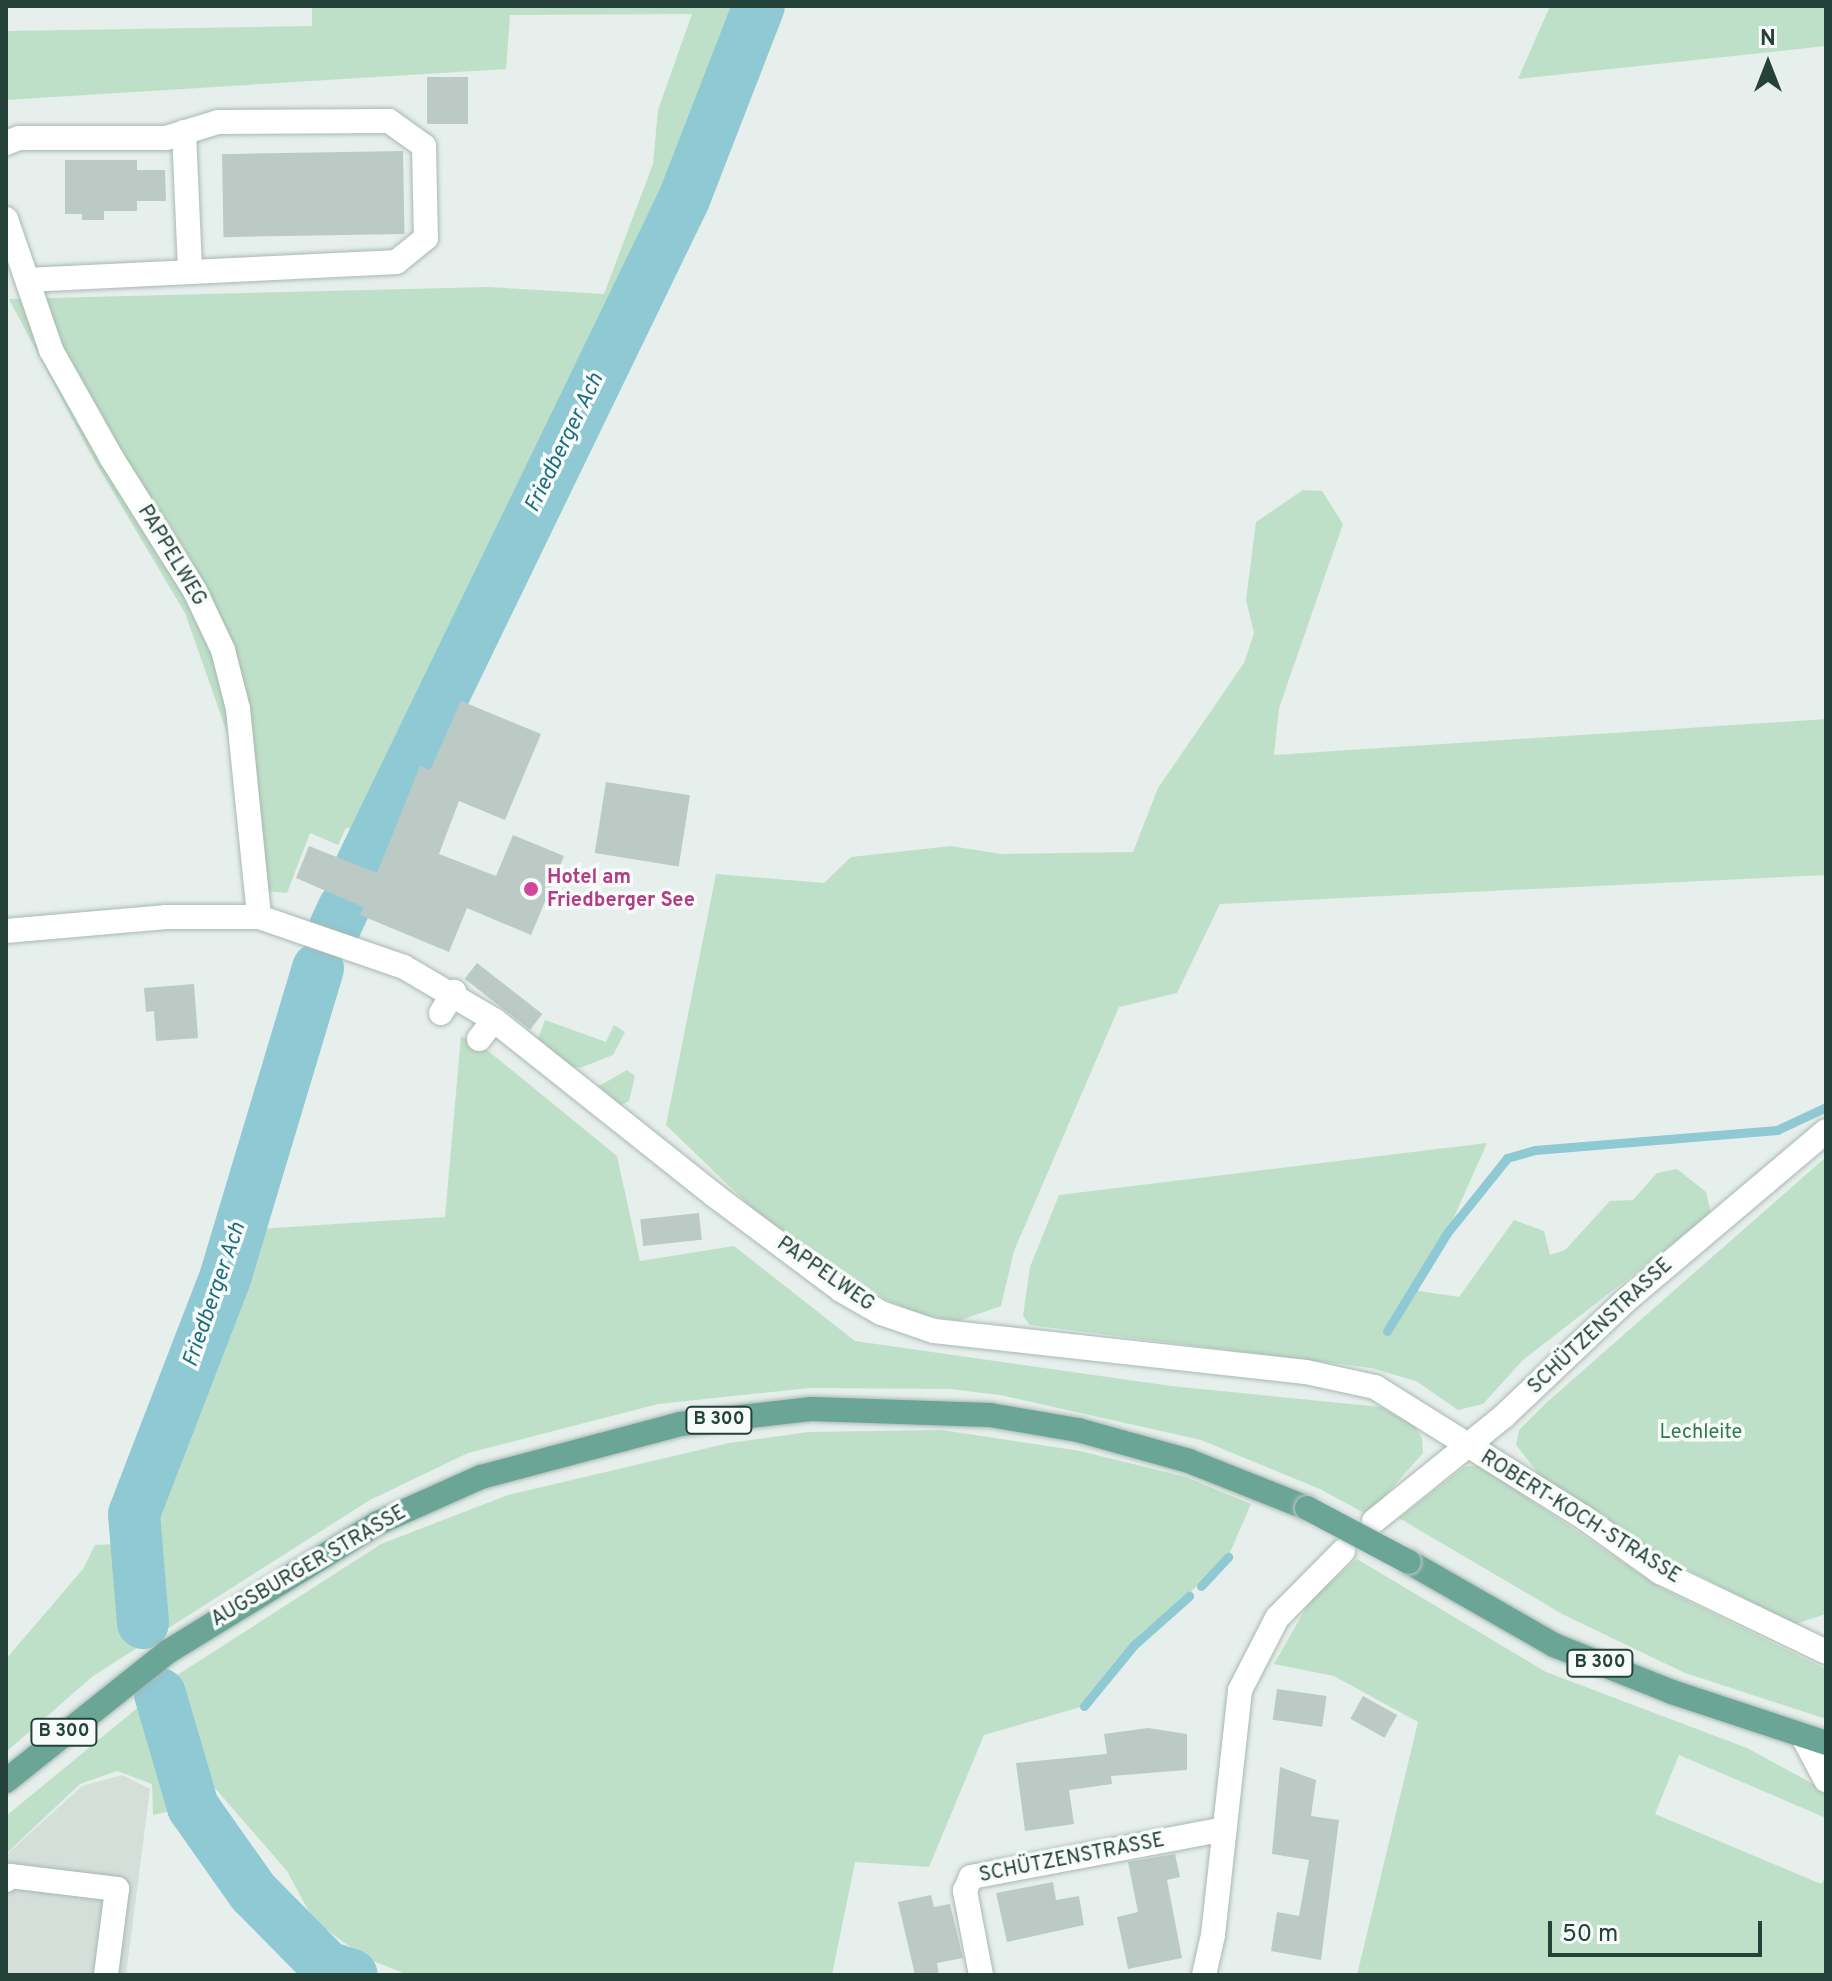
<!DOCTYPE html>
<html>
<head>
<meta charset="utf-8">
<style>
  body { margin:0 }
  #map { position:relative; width:1832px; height:1981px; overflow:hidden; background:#e6efeb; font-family:Overpass,sans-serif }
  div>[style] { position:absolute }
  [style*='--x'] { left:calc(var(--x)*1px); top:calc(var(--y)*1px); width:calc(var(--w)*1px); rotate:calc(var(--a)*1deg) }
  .built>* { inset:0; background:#d4dfda }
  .green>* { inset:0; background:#bfe0c8 }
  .stream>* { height:9px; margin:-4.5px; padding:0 4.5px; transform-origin:4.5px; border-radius:4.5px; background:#8ec9d4 }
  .river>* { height:52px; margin:-26px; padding:0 26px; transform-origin:26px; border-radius:26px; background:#8ec9d4 }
  .building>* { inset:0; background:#bbcac4; transform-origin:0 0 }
  .roads { filter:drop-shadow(0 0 2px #a8b8b2) drop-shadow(0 0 2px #a8b8b2) }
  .minor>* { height:24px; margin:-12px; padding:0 12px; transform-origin:12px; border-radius:12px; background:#fff }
  .major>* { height:24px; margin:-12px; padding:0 12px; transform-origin:12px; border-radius:12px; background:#6aa596 }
  .bridges { filter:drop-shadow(0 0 2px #c2cac8) drop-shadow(0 0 2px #c2cac8) }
  .major-bridge>* { height:24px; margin:-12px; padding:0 12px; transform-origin:12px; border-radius:12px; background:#6aa596 }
  .dots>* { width:22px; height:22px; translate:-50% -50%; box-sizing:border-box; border:4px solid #f7fbf9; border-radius:50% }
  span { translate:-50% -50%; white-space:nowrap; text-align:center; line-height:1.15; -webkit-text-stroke:7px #f7fbf9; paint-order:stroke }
  .shield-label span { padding:2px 6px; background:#f7fbf9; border:2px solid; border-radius:6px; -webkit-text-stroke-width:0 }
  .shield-label { font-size:18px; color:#24423a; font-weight:700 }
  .street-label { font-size:20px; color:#24423a }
  .hotel-label { font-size:20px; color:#b23c85; font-weight:700 }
  .left { translate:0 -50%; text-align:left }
  .park-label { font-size:20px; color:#2d7a4b }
  .water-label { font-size:22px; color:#1c6f80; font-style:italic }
  .frame { position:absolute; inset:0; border:8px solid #24423a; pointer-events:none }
  .north { position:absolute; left:1728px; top:24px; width:80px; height:80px; -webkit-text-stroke:6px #f7fbf9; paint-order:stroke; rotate:0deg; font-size:22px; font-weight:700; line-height:32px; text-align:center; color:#24423a }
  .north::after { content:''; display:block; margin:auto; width:28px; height:36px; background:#24423a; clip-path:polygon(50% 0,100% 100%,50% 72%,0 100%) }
  .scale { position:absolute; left:1548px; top:1921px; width:214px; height:36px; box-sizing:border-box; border:4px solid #24423a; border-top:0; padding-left:10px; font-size:24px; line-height:28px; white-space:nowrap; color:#24423a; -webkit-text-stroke:6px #f7fbf9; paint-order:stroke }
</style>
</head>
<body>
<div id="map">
  <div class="built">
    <div style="clip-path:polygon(122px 1775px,150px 1789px,126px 1975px,6px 1975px,6px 1855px,82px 1786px)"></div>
  </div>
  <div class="green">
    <div style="clip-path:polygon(312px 6px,763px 6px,712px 147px,711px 172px,681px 244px,589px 420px,484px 647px,458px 683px,382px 832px,346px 828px,338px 845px,310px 833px,287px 893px,257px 890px,230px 741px,185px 613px,93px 458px,9px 299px,488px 287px,604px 294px,653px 164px,658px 110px,692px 14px,510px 15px,506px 69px,6px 100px,6px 31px,312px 26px)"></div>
    <div style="clip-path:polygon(1550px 6px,1826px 6px,1826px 46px,1518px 79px)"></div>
    <div style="clip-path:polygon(1303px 490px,1322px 491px,1343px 524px,1279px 708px,1274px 755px,1826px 719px,1826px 875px,1220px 904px,1177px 993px,1119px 1007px,1014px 1251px,1001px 1306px,958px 1321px,919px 1314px,887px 1300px,756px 1212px,666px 1125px,716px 874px,824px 883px,851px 857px,951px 846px,1001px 854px,1133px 852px,1158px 788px,1244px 663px,1254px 633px,1246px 600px,1256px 522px)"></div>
    <div style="clip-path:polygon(545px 1020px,606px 1042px,614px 1025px,625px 1032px,613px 1055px,580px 1068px,567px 1065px,538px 1039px)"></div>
    <div style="clip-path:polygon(461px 1036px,487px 1050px,617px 1156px,640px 1261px,734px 1246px,855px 1341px,1171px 1386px,1381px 1407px,1413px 1424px,1422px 1438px,1423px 1453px,1368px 1515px,1320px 1489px,1201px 1440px,1000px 1395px,950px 1389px,810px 1388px,658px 1404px,468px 1453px,370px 1500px,93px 1676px,6px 1752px,6px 1659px,83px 1569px,95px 1545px,117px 1544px,213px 1232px,445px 1217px)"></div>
    <div style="clip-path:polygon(627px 1070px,635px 1076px,629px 1101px,621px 1105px,599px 1086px)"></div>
    <div style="clip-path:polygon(1487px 1143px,1447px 1233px,1413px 1290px,1459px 1297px,1514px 1220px,1544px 1231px,1550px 1255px,1565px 1250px,1610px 1201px,1633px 1200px,1657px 1173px,1677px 1169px,1706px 1192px,1711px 1214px,1523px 1360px,1483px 1404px,1458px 1410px,1416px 1381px,1371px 1368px,1030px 1325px,1023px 1316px,1030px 1267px,1059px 1195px)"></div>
    <div style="clip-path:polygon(1826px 1157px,1826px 1614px,1795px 1624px,1667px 1559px,1541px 1477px,1516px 1445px,1519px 1430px,1546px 1403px)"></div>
    <div style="clip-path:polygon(942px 1430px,1080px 1451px,1186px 1477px,1251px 1504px,1228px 1557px,1134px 1645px,1084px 1706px,984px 1735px,929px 1867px,855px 1862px,832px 1975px,408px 1975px,366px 1958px,314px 1921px,287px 1871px,207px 1779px,168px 1681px,381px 1544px,508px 1495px,729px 1443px,808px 1432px)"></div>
    <div style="clip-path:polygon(1466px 1466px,1480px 1466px,1661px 1588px,1826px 1669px,1826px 1719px,1685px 1673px,1564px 1615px,1399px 1518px)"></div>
    <div style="clip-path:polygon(1357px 1559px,1546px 1672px,1747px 1748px,1826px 1791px,1826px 1818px,1679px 1755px,1655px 1814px,1821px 1884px,1826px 1876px,1826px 1975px,1357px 1975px,1418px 1722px,1334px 1676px,1274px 1664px,1311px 1599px)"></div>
    <div style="clip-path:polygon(141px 1705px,185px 1808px,153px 1815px,152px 1784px,117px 1771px,80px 1784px,6px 1854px,6px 1816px)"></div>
  </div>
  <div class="stream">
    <div style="--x:1387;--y:1331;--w:115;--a:-58.5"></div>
    <div style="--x:1447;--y:1233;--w:96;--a:-51.3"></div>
    <div style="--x:1507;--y:1158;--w:29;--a:-16"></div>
    <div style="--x:1535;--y:1150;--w:243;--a:-4.7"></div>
    <div style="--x:1777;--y:1130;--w:54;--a:-25.1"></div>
    <div style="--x:1201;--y:1586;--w:40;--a:-47"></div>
    <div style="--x:1084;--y:1706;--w:79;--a:-50.7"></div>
    <div style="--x:1134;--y:1645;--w:74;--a:-41.7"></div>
  </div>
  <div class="river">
    <div style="--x:357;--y:874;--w:750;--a:-64.15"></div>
    <div style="--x:684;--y:199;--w:207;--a:-68.8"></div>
    <div style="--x:335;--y:927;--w:21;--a:-65"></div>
    <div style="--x:143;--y:1623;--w:109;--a:-94.7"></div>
    <div style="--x:134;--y:1514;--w:256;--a:-68.9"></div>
    <div style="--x:226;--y:1275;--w:320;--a:-73.3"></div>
    <div style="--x:160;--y:1694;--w:118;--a:73.7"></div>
    <div style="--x:193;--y:1807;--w:104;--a:54.8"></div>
    <div style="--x:253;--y:1892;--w:105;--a:45.4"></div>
    <div style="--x:327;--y:1967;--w:26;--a:18"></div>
  </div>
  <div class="building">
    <div style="left:427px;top:77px;width:41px;height:47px"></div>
    <div style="left:403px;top:151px;width:83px;height:181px;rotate:89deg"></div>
    <div style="clip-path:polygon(65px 160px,137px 160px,137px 170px,165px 170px,166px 201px,137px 201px,137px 211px,104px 211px,104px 220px,82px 220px,82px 214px,65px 214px)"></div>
    <div style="clip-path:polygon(461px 701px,541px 734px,505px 820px,459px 801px,439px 854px,496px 876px,513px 835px,564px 856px,531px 935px,467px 908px,449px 952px,360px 915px,363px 907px,296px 878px,309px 846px,377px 873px,420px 766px,430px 770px)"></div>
    <div style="left:606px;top:782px;width:85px;height:72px;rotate:9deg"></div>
    <div style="left:477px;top:963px;width:83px;height:20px;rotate:38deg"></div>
    <div style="clip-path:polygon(194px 984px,198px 1038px,156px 1041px,154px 1011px,146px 1012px,144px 988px)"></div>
    <div style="left:699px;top:1213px;width:27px;height:59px;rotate:84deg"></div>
    <div style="left:1277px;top:1689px;width:50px;height:31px;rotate:8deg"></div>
    <div style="left:1363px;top:1696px;width:39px;height:26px;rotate:29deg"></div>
    <div style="clip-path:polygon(1148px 1728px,1187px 1734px,1187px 1770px,1111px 1776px,1112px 1784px,1069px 1790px,1074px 1824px,1025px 1831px,1016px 1763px,1107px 1754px,1104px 1734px)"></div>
    <div style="clip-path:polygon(1280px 1767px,1316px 1780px,1311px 1816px,1339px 1820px,1321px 1960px,1271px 1951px,1277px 1912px,1299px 1916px,1309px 1860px,1272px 1854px)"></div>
    <div style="clip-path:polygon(1175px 1854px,1180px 1877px,1167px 1880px,1182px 1958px,1128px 1969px,1117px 1917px,1138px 1912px,1128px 1862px)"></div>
    <div style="clip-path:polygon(1053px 1882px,1056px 1900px,1079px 1896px,1084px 1925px,1007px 1942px,996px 1893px)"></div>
    <div style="clip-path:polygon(931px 1895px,934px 1907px,950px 1904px,963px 1958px,937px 1963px,939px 1975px,915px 1975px,898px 1902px)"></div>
  </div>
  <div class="roads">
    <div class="minor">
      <div style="--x:184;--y:132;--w:139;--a:87.5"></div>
      <div style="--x:6;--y:143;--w:14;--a:-21"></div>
      <div style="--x:19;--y:138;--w:147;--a:0"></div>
      <div style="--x:166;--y:138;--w:54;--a:-17.1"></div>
      <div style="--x:218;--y:122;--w:171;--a:-0.3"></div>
      <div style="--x:389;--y:121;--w:43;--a:35.5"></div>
      <div style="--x:424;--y:146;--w:92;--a:88.8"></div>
      <div style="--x:426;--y:238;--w:38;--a:141"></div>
      <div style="--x:396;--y:262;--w:368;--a:177.2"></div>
      <div style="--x:6;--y:219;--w:139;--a:71"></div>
      <div style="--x:51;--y:350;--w:123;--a:60.7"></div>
      <div style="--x:111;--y:457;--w:158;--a:57.9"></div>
      <div style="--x:195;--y:591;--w:65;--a:64.6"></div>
      <div style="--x:223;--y:650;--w:61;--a:75.7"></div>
      <div style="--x:238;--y:709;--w:209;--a:84.2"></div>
      <div style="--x:6;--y:931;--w:161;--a:-5"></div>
      <div style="--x:166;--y:917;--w:93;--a:0"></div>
      <div style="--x:259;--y:917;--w:153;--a:19"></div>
      <div style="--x:404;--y:967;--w:104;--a:30.5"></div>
      <div style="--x:494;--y:1020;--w:281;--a:38.5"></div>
      <div style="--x:714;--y:1195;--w:159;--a:36.8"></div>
      <div style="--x:841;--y:1290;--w:46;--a:29.9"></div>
      <div style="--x:881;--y:1313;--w:56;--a:18.8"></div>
      <div style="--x:934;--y:1331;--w:374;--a:6.3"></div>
      <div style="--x:1306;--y:1372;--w:71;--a:12.3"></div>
      <div style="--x:1375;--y:1387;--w:245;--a:32"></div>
      <div style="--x:1583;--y:1517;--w:95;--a:35.5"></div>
      <div style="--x:1660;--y:1572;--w:184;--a:25.7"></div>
      <div style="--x:441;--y:1013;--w:25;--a:-58"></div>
      <div style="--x:479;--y:1039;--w:24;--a:-52"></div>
      <div style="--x:1374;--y:1521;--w:167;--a:-38.9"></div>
      <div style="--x:1504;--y:1416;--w:167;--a:-43.5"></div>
      <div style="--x:1625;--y:1301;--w:263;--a:-40.2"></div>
      <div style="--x:1803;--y:1737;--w:49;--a:61.9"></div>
      <div style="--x:6;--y:1880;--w:6;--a:-45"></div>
      <div style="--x:10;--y:1876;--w:108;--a:6.9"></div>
      <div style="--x:117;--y:1889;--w:87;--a:97.3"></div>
      <div style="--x:981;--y:1975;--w:86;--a:-100.8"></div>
      <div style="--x:965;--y:1891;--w:15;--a:-67"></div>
      <div style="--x:971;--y:1877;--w:258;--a:-10.7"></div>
      <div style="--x:1204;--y:1975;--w:41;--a:-77.3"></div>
      <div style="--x:1213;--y:1935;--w:246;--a:-83.7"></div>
      <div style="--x:1240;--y:1690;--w:81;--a:-62.8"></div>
      <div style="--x:1277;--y:1618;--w:94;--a:-45.4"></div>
    </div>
    <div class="major">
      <div style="--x:1409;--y:1562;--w:167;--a:29.8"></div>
      <div style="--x:1554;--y:1645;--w:127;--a:21.7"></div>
      <div style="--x:1672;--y:1692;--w:162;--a:18.3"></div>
      <div style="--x:6;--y:1781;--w:208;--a:-38.6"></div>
      <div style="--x:169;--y:1651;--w:245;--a:-31.5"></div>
      <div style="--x:378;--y:1523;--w:113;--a:-24.1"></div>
      <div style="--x:481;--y:1477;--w:206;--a:-14.9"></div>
      <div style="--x:680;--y:1424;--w:133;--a:-6.5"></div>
      <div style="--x:812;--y:1409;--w:178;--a:1.9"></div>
      <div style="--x:990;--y:1415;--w:89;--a:9.7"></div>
      <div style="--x:1078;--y:1430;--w:115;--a:15.6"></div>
      <div style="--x:1189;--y:1461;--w:127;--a:21.7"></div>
    </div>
  </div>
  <div class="bridges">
    <div class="major-bridge">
      <div style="--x:1307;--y:1508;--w:115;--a:27.9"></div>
    </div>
  </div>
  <div class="dots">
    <div style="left:531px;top:889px;background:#d1479c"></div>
  </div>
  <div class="shield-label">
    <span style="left:719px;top:1420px">B 300</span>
    <span style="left:1600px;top:1663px">B 300</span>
    <span style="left:64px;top:1732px">B 300</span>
  </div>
  <div class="street-label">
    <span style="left:171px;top:556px;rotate:59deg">PAPPELWEG</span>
    <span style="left:825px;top:1275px;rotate:35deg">PAPPELWEG</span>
    <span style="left:1601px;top:1327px;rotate:-43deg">SCHÜTZENSTRASSE</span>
    <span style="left:1580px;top:1518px;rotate:32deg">ROBERT-KOCH-STRASSE</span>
    <span style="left:309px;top:1567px;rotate:-30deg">AUGSBURGER STRASSE</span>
    <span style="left:1072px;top:1859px;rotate:-11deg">SCHÜTZENSTRASSE</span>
  </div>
  <div class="hotel-label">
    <span class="left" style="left:547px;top:890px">Hotel am<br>Friedberger See</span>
  </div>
  <div class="park-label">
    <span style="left:1701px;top:1433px">Lechleite</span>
  </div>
  <div class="water-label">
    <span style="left:565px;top:443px;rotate:-64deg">Friedberger Ach</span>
    <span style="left:215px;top:1295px;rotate:-71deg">Friedberger Ach</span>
  </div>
  <div class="frame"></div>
  <div class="north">N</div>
  <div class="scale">50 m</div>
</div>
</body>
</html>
